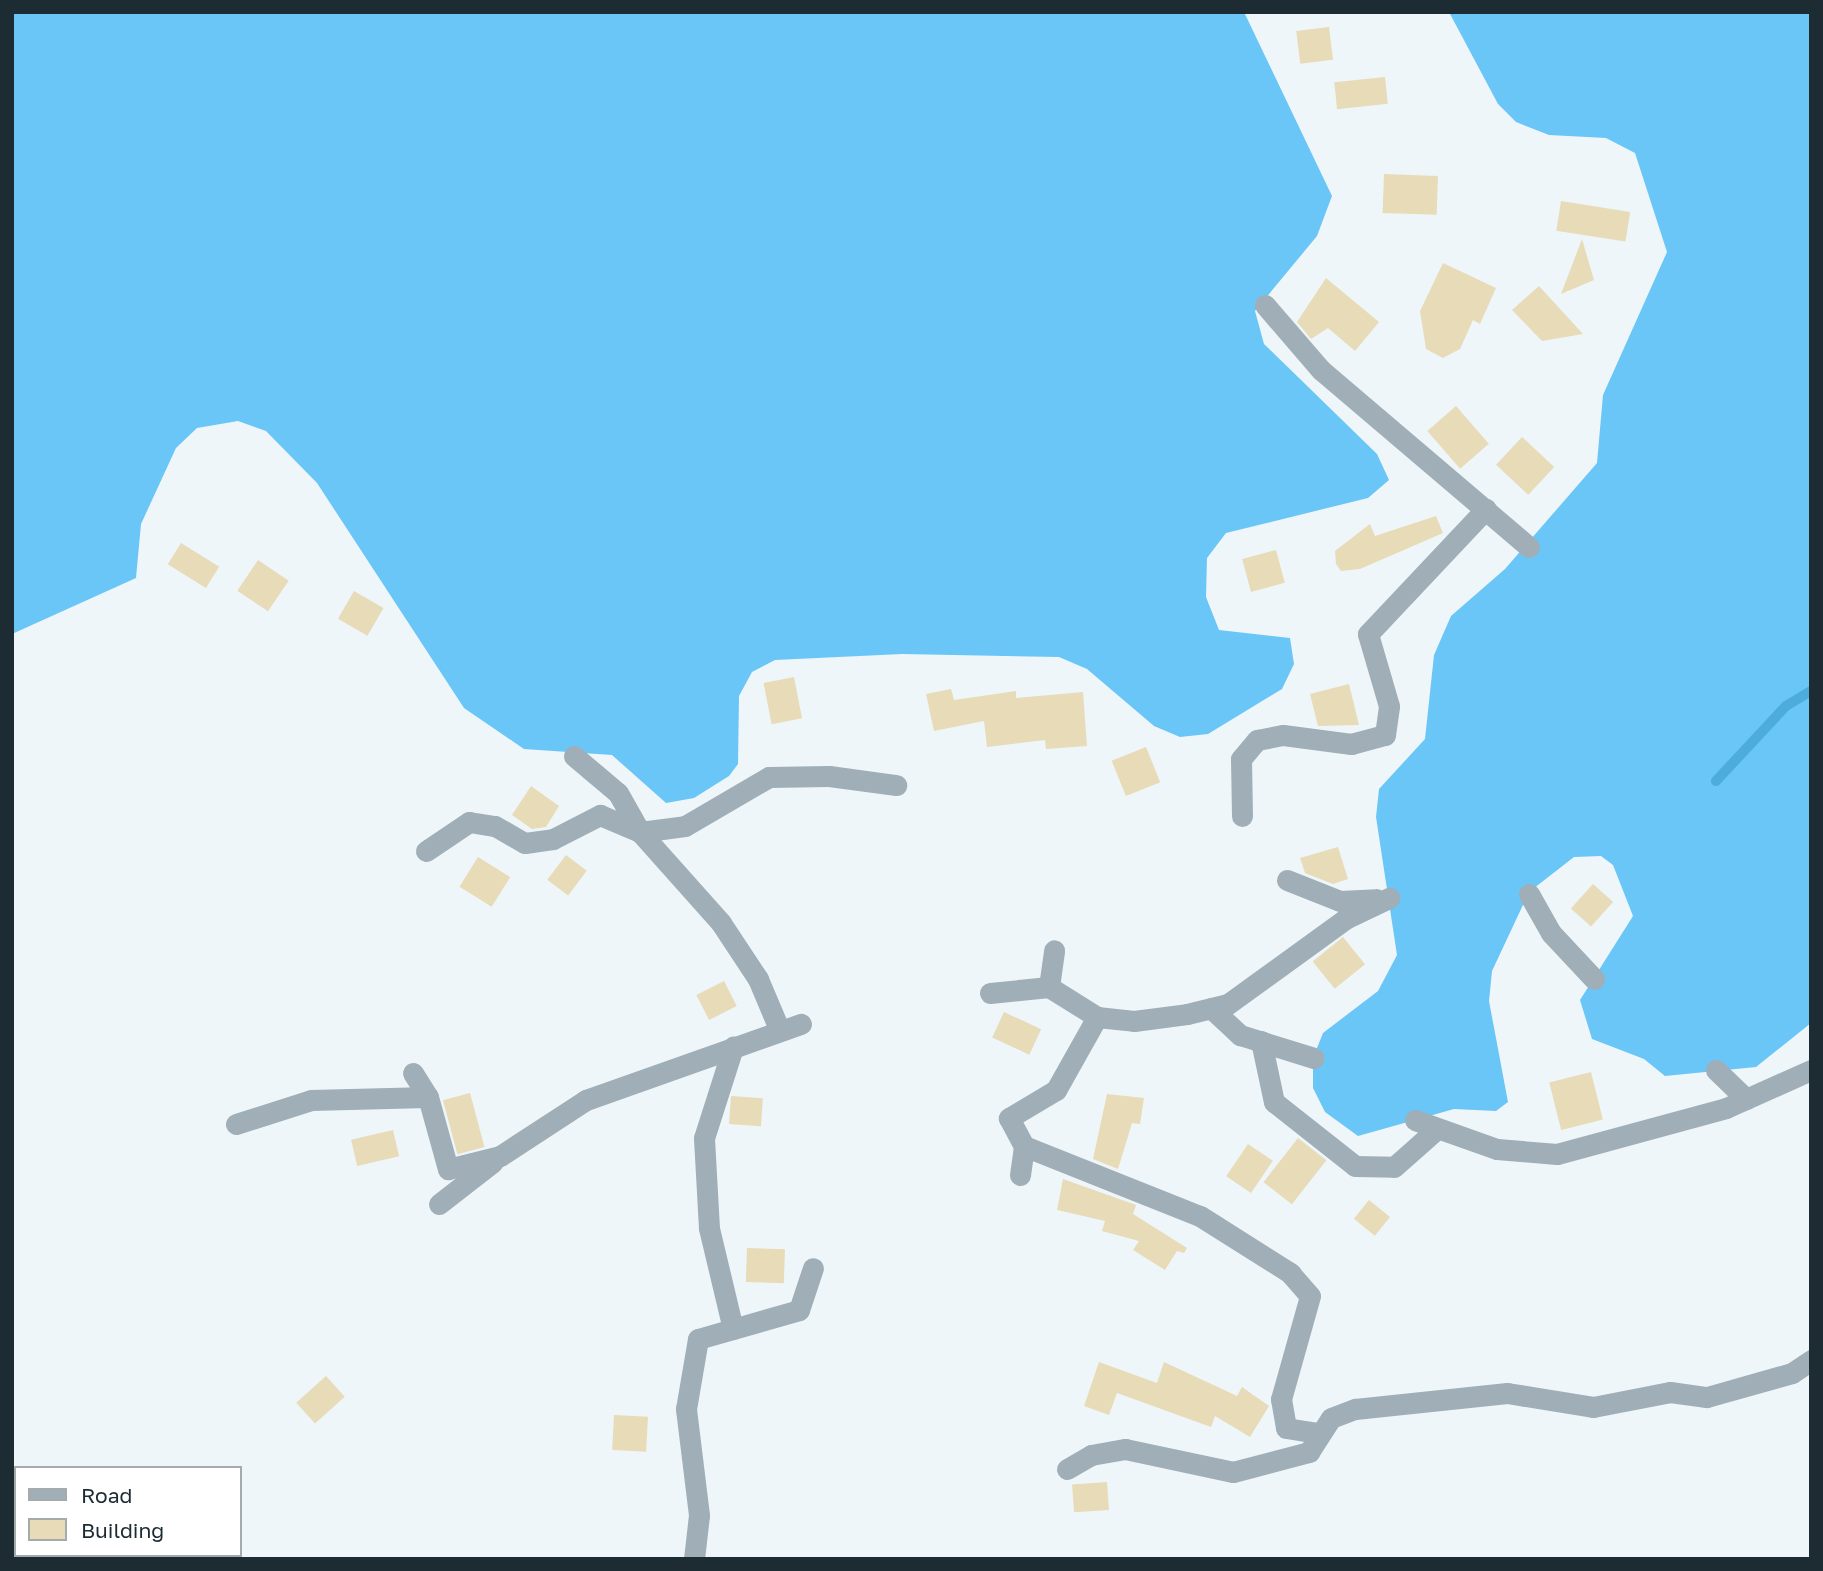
<!DOCTYPE html>
<html>
<head>
<meta charset="utf-8">
<style>
  body { margin:0 }
  #map { position:relative; width:1823px; height:1571px; overflow:hidden; background:#eef6fa; font-family:"Golos Text",sans-serif }
  div>[style] { position:absolute }
  .forest>* { inset:0; background:#69c6f7 }
  .stream>* { height:10px; margin:-5px; padding:0 5px; transform-origin:5px; border-radius:5px; background:#4eacdc }
  .building>* { inset:0; background:#e7dbb8; transform-origin:0 0 }
  .street>* { height:21px; margin:-10.5px; padding:0 10.5px; transform-origin:10.5px; border-radius:10.5px; background:#9faeb7 }
  span { translate:-50% -50%; white-space:nowrap; text-align:center; line-height:1.15; -webkit-text-stroke:6px #fff; paint-order:stroke }
  .frame { position:absolute; inset:0; border:14px solid #1d2b33; pointer-events:none }
  .legend { position:absolute; left:14px; top:1466px; width:228px; height:91px; box-sizing:border-box; background:#fff; border:2px solid #a5aaad; margin:0; padding:9px 12px; list-style:none; font-size:21px; color:#1d2b33 }
  .legend li { display:flex; align-items:center; gap:14px; height:35px }
  .legend b { width:35px; border:2px solid #a5aaad }
</style>
</head>
<body>
<div id="map">
  <div class="forest">
    <div style="clip-path:polygon(12px 12px,1244px 12px,1332px 196px,1317px 236px,1255px 311px,1264px 344px,1377px 454px,1389px 480px,1368px 498px,1226px 533px,1207px 558px,1206px 597px,1219px 630px,1290px 638px,1294px 664px,1282px 689px,1208px 734px,1180px 737px,1154px 726px,1087px 669px,1059px 657px,902px 654px,775px 660px,752px 672px,739px 696px,738px 764px,729px 776px,694px 798px,666px 803px,612px 755px,524px 749px,464px 708px,317px 483px,266px 431px,238px 421px,197px 428px,176px 448px,141px 524px,136px 578px,12px 634px)"></div>
    <div style="clip-path:polygon(1449px 12px,1811px 12px,1811px 1023px,1756px 1067px,1665px 1076px,1644px 1059px,1592px 1039px,1580px 1000px,1633px 916px,1613px 865px,1601px 856px,1574px 857px,1529px 892px,1492px 971px,1489px 1001px,1508px 1102px,1496px 1111px,1454px 1109px,1358px 1136px,1325px 1112px,1313px 1088px,1313px 1058px,1323px 1033px,1378px 991px,1397px 955px,1376px 817px,1379px 789px,1425px 739px,1434px 655px,1451px 616px,1505px 569px,1597px 463px,1603px 395px,1667px 252px,1635px 153px,1606px 138px,1549px 135px,1516px 122px,1498px 104px)"></div>
  </div>
  <div class="stream">
    <div style="left:1716px;top:781px;width:103px;rotate:-47deg"></div>
    <div style="left:1786px;top:706px;width:29px;rotate:-31deg"></div>
  </div>
  <div class="building">
    <div style="left:1329px;top:27px;width:33px;height:33px;rotate:83deg"></div>
    <div style="left:1385px;top:77px;width:27px;height:51px;rotate:84deg"></div>
    <div style="left:1384px;top:174px;width:54px;height:39px;rotate:2deg"></div>
    <div style="left:1561px;top:201px;width:70px;height:30px;rotate:9deg"></div>
    <div style="clip-path:polygon(1582px 239px,1594px 280px,1561px 294px)"></div>
    <div style="clip-path:polygon(1443px 263px,1496px 288px,1480px 324px,1473px 320px,1460px 349px,1443px 358px,1426px 349px,1420px 311px)"></div>
    <div style="clip-path:polygon(1326px 278px,1379px 322px,1355px 351px,1328px 328px,1311px 339px,1297px 322px)"></div>
    <div style="clip-path:polygon(1539px 286px,1583px 334px,1542px 341px,1512px 310px)"></div>
    <div style="left:1456px;top:406px;width:50px;height:38px;rotate:49deg"></div>
    <div style="left:1522px;top:437px;width:44px;height:38px;rotate:43deg"></div>
    <div style="clip-path:polygon(1436px 516px,1443px 533px,1360px 569px,1341px 571px,1336px 564px,1335px 551px,1370px 524px,1375px 536px)"></div>
    <div style="left:181px;top:543px;width:45px;height:25px;rotate:32deg"></div>
    <div style="left:1276px;top:550px;width:34px;height:35px;rotate:75deg"></div>
    <div style="left:258px;top:560px;width:37px;height:37px;rotate:34deg"></div>
    <div style="left:354px;top:591px;width:34px;height:32px;rotate:30deg"></div>
    <div style="left:794px;top:677px;width:42px;height:31px;rotate:79deg"></div>
    <div style="clip-path:polygon(1349px 684px,1359px 725px,1318px 726px,1310px 694px)"></div>
    <div style="clip-path:polygon(951px 689px,954px 700px,1016px 691px,1016px 698px,1083px 692px,1087px 746px,1046px 749px,1045px 740px,987px 747px,984px 721px,934px 731px,926px 694px)"></div>
    <div style="left:1146px;top:747px;width:38px;height:37px;rotate:68deg"></div>
    <div style="clip-path:polygon(531px 786px,559px 806px,546px 827px,532px 829px,512px 815px)"></div>
    <div style="clip-path:polygon(1338px 847px,1348px 879px,1333px 884px,1305px 873px,1300px 858px)"></div>
    <div style="left:566px;top:855px;width:26px;height:31px;rotate:37deg"></div>
    <div style="left:478px;top:857px;width:38px;height:35px;rotate:32deg"></div>
    <div style="left:1593px;top:884px;width:27px;height:33px;rotate:42deg"></div>
    <div style="left:1343px;top:937px;width:35px;height:39px;rotate:51deg"></div>
    <div style="left:724px;top:981px;width:28px;height:31px;rotate:63deg"></div>
    <div style="left:1004px;top:1012px;width:41px;height:28px;rotate:25deg"></div>
    <div style="left:1591px;top:1072px;width:49px;height:43px;rotate:76deg"></div>
    <div style="left:470px;top:1093px;width:56px;height:28px;rotate:75deg"></div>
    <div style="clip-path:polygon(1107px 1094px,1144px 1098px,1140px 1124px,1132px 1123px,1118px 1169px,1093px 1159px)"></div>
    <div style="left:731px;top:1096px;width:32px;height:28px;rotate:4deg"></div>
    <div style="left:393px;top:1130px;width:27px;height:43px;rotate:77deg"></div>
    <div style="left:1298px;top:1138px;width:36px;height:56px;rotate:38deg"></div>
    <div style="left:1248px;top:1144px;width:30px;height:39px;rotate:34deg"></div>
    <div style="clip-path:polygon(1063px 1179px,1136px 1205px,1133px 1214px,1187px 1248px,1184px 1253px,1177px 1251px,1165px 1270px,1133px 1250px,1139px 1241px,1102px 1231px,1105px 1221px,1057px 1210px)"></div>
    <div style="left:1369px;top:1200px;width:27px;height:24px;rotate:39deg"></div>
    <div style="left:747px;top:1248px;width:38px;height:34px;rotate:2deg"></div>
    <div style="clip-path:polygon(1099px 1362px,1157px 1383px,1164px 1362px,1237px 1396px,1242px 1387px,1269px 1406px,1250px 1437px,1215px 1416px,1211px 1427px,1117px 1393px,1109px 1415px,1084px 1406px)"></div>
    <div style="left:326px;top:1376px;width:28px;height:40px;rotate:48deg"></div>
    <div style="left:614px;top:1415px;width:34px;height:35px;rotate:3deg"></div>
    <div style="left:1107px;top:1482px;width:28px;height:35px;rotate:86deg"></div>
  </div>
  <div class="street">
    <div style="left:1265px;top:305px;width:86px;rotate:49.3deg"></div>
    <div style="left:1321px;top:370px;width:273px;rotate:40.4deg"></div>
    <div style="left:574px;top:756px;width:57px;rotate:40.1deg"></div>
    <div style="left:618px;top:793px;width:45px;rotate:60.6deg"></div>
    <div style="left:640px;top:832px;width:122px;rotate:48.3deg"></div>
    <div style="left:721px;top:923px;width:67px;rotate:56.5deg"></div>
    <div style="left:758px;top:979px;width:56px;rotate:67.1deg"></div>
    <div style="left:1242px;top:816px;width:57px;rotate:-91deg"></div>
    <div style="left:1241px;top:759px;width:25px;rotate:-50deg"></div>
    <div style="left:1257px;top:740px;width:26px;rotate:-11deg"></div>
    <div style="left:1283px;top:735px;width:69px;rotate:7.5deg"></div>
    <div style="left:1351px;top:744px;width:35px;rotate:-15deg"></div>
    <div style="left:1385px;top:735px;width:29px;rotate:-82deg"></div>
    <div style="left:1389px;top:706px;width:75px;rotate:-106.3deg"></div>
    <div style="left:1368px;top:634px;width:172px;rotate:-46.7deg"></div>
    <div style="left:426px;top:851px;width:52px;rotate:-34deg"></div>
    <div style="left:469px;top:822px;width:26px;rotate:9deg"></div>
    <div style="left:495px;top:826px;width:34px;rotate:30deg"></div>
    <div style="left:525px;top:843px;width:28px;rotate:-8deg"></div>
    <div style="left:553px;top:839px;width:53px;rotate:-27.1deg"></div>
    <div style="left:600px;top:815px;width:43px;rotate:23deg"></div>
    <div style="left:640px;top:832px;width:45px;rotate:-7.6deg"></div>
    <div style="left:685px;top:826px;width:97px;rotate:-30.3deg"></div>
    <div style="left:769px;top:777px;width:60px;rotate:-1deg"></div>
    <div style="left:829px;top:776px;width:68px;rotate:7.7deg"></div>
    <div style="left:1287px;top:880px;width:57px;rotate:21.6deg"></div>
    <div style="left:1340px;top:901px;width:36px;rotate:-3deg"></div>
    <div style="left:1529px;top:894px;width:45px;rotate:60.6deg"></div>
    <div style="left:1551px;top:933px;width:63px;rotate:46.9deg"></div>
    <div style="left:1049px;top:987px;width:37px;rotate:-82deg"></div>
    <div style="left:990px;top:993px;width:59px;rotate:-5.8deg"></div>
    <div style="left:1049px;top:987px;width:57px;rotate:32deg"></div>
    <div style="left:1097px;top:1017px;width:37px;rotate:6deg"></div>
    <div style="left:1134px;top:1021px;width:53px;rotate:-7.5deg"></div>
    <div style="left:1187px;top:1014px;width:42px;rotate:-13.7deg"></div>
    <div style="left:1228px;top:1004px;width:147px;rotate:-35.9deg"></div>
    <div style="left:1347px;top:918px;width:47px;rotate:-25.5deg"></div>
    <div style="left:1211px;top:1008px;width:40px;rotate:43deg"></div>
    <div style="left:1240px;top:1035px;width:77px;rotate:17.3deg"></div>
    <div style="left:1097px;top:1017px;width:84px;rotate:119.3deg"></div>
    <div style="left:1056px;top:1090px;width:55px;rotate:149.2deg"></div>
    <div style="left:1009px;top:1118px;width:32px;rotate:62deg"></div>
    <div style="left:1024px;top:1146px;width:189px;rotate:21.7deg"></div>
    <div style="left:1200px;top:1216px;width:107px;rotate:32.3deg"></div>
    <div style="left:1290px;top:1273px;width:30px;rotate:49deg"></div>
    <div style="left:1310px;top:1296px;width:107px;rotate:105.7deg"></div>
    <div style="left:1281px;top:1399px;width:29px;rotate:80deg"></div>
    <div style="left:1286px;top:1428px;width:33px;rotate:9deg"></div>
    <div style="left:1261px;top:1041px;width:62px;rotate:78deg"></div>
    <div style="left:1274px;top:1102px;width:103px;rotate:38.3deg"></div>
    <div style="left:1355px;top:1166px;width:39px;rotate:1deg"></div>
    <div style="left:1394px;top:1167px;width:57px;rotate:-41.5deg"></div>
    <div style="left:1716px;top:1070px;width:42px;rotate:44deg"></div>
    <div style="left:413px;top:1073px;width:28px;rotate:58deg"></div>
    <div style="left:1415px;top:1120px;width:87px;rotate:19.5deg"></div>
    <div style="left:1497px;top:1149px;width:60px;rotate:4.8deg"></div>
    <div style="left:1557px;top:1154px;width:175px;rotate:-15.2deg"></div>
    <div style="left:1726px;top:1108px;width:93px;rotate:-24.1deg"></div>
    <div style="left:236px;top:1124px;width:79px;rotate:-17.7deg"></div>
    <div style="left:311px;top:1100px;width:117px;rotate:-1.5deg"></div>
    <div style="left:428px;top:1097px;width:75px;rotate:74.5deg"></div>
    <div style="left:448px;top:1169px;width:54px;rotate:-14deg"></div>
    <div style="left:500px;top:1156px;width:103px;rotate:-33.1deg"></div>
    <div style="left:586px;top:1100px;width:228px;rotate:-19.5deg"></div>
    <div style="left:1020px;top:1175px;width:29px;rotate:-82deg"></div>
    <div style="left:439px;top:1204px;width:68px;rotate:-37.9deg"></div>
    <div style="left:733px;top:1329px;width:104px;rotate:-103.4deg"></div>
    <div style="left:709px;top:1228px;width:90px;rotate:-93.2deg"></div>
    <div style="left:704px;top:1138px;width:96px;rotate:-72.3deg"></div>
    <div style="left:1067px;top:1469px;width:28px;rotate:-30deg"></div>
    <div style="left:1091px;top:1455px;width:35px;rotate:-10deg"></div>
    <div style="left:1125px;top:1449px;width:110px;rotate:12deg"></div>
    <div style="left:1233px;top:1472px;width:79px;rotate:-14.7deg"></div>
    <div style="left:1309px;top:1452px;width:40px;rotate:-57.1deg"></div>
    <div style="left:1331px;top:1418px;width:26px;rotate:-21deg"></div>
    <div style="left:1355px;top:1409px;width:153px;rotate:-6deg"></div>
    <div style="left:1507px;top:1393px;width:87px;rotate:9.2deg"></div>
    <div style="left:1593px;top:1407px;width:78px;rotate:-11deg"></div>
    <div style="left:1670px;top:1392px;width:37px;rotate:8deg"></div>
    <div style="left:1707px;top:1397px;width:88px;rotate:-15.8deg"></div>
    <div style="left:1792px;top:1373px;width:23px;rotate:-34deg"></div>
    <div style="left:694px;top:1559px;width:44px;rotate:-83.5deg"></div>
    <div style="left:699px;top:1515px;width:107px;rotate:-97deg"></div>
    <div style="left:686px;top:1409px;width:71px;rotate:-80.3deg"></div>
    <div style="left:698px;top:1339px;width:105px;rotate:-16deg"></div>
    <div style="left:799px;top:1310px;width:44px;rotate:-71.6deg"></div>
  </div>
  <div class="frame"></div>
  <ul class="legend">
  <li><b style="height:9px;background:#9faeb7"></b>Road</li>
  <li><b style="height:19px;background:#e7dbb8"></b>Building</li>
  </ul>
</div>
</body>
</html>
